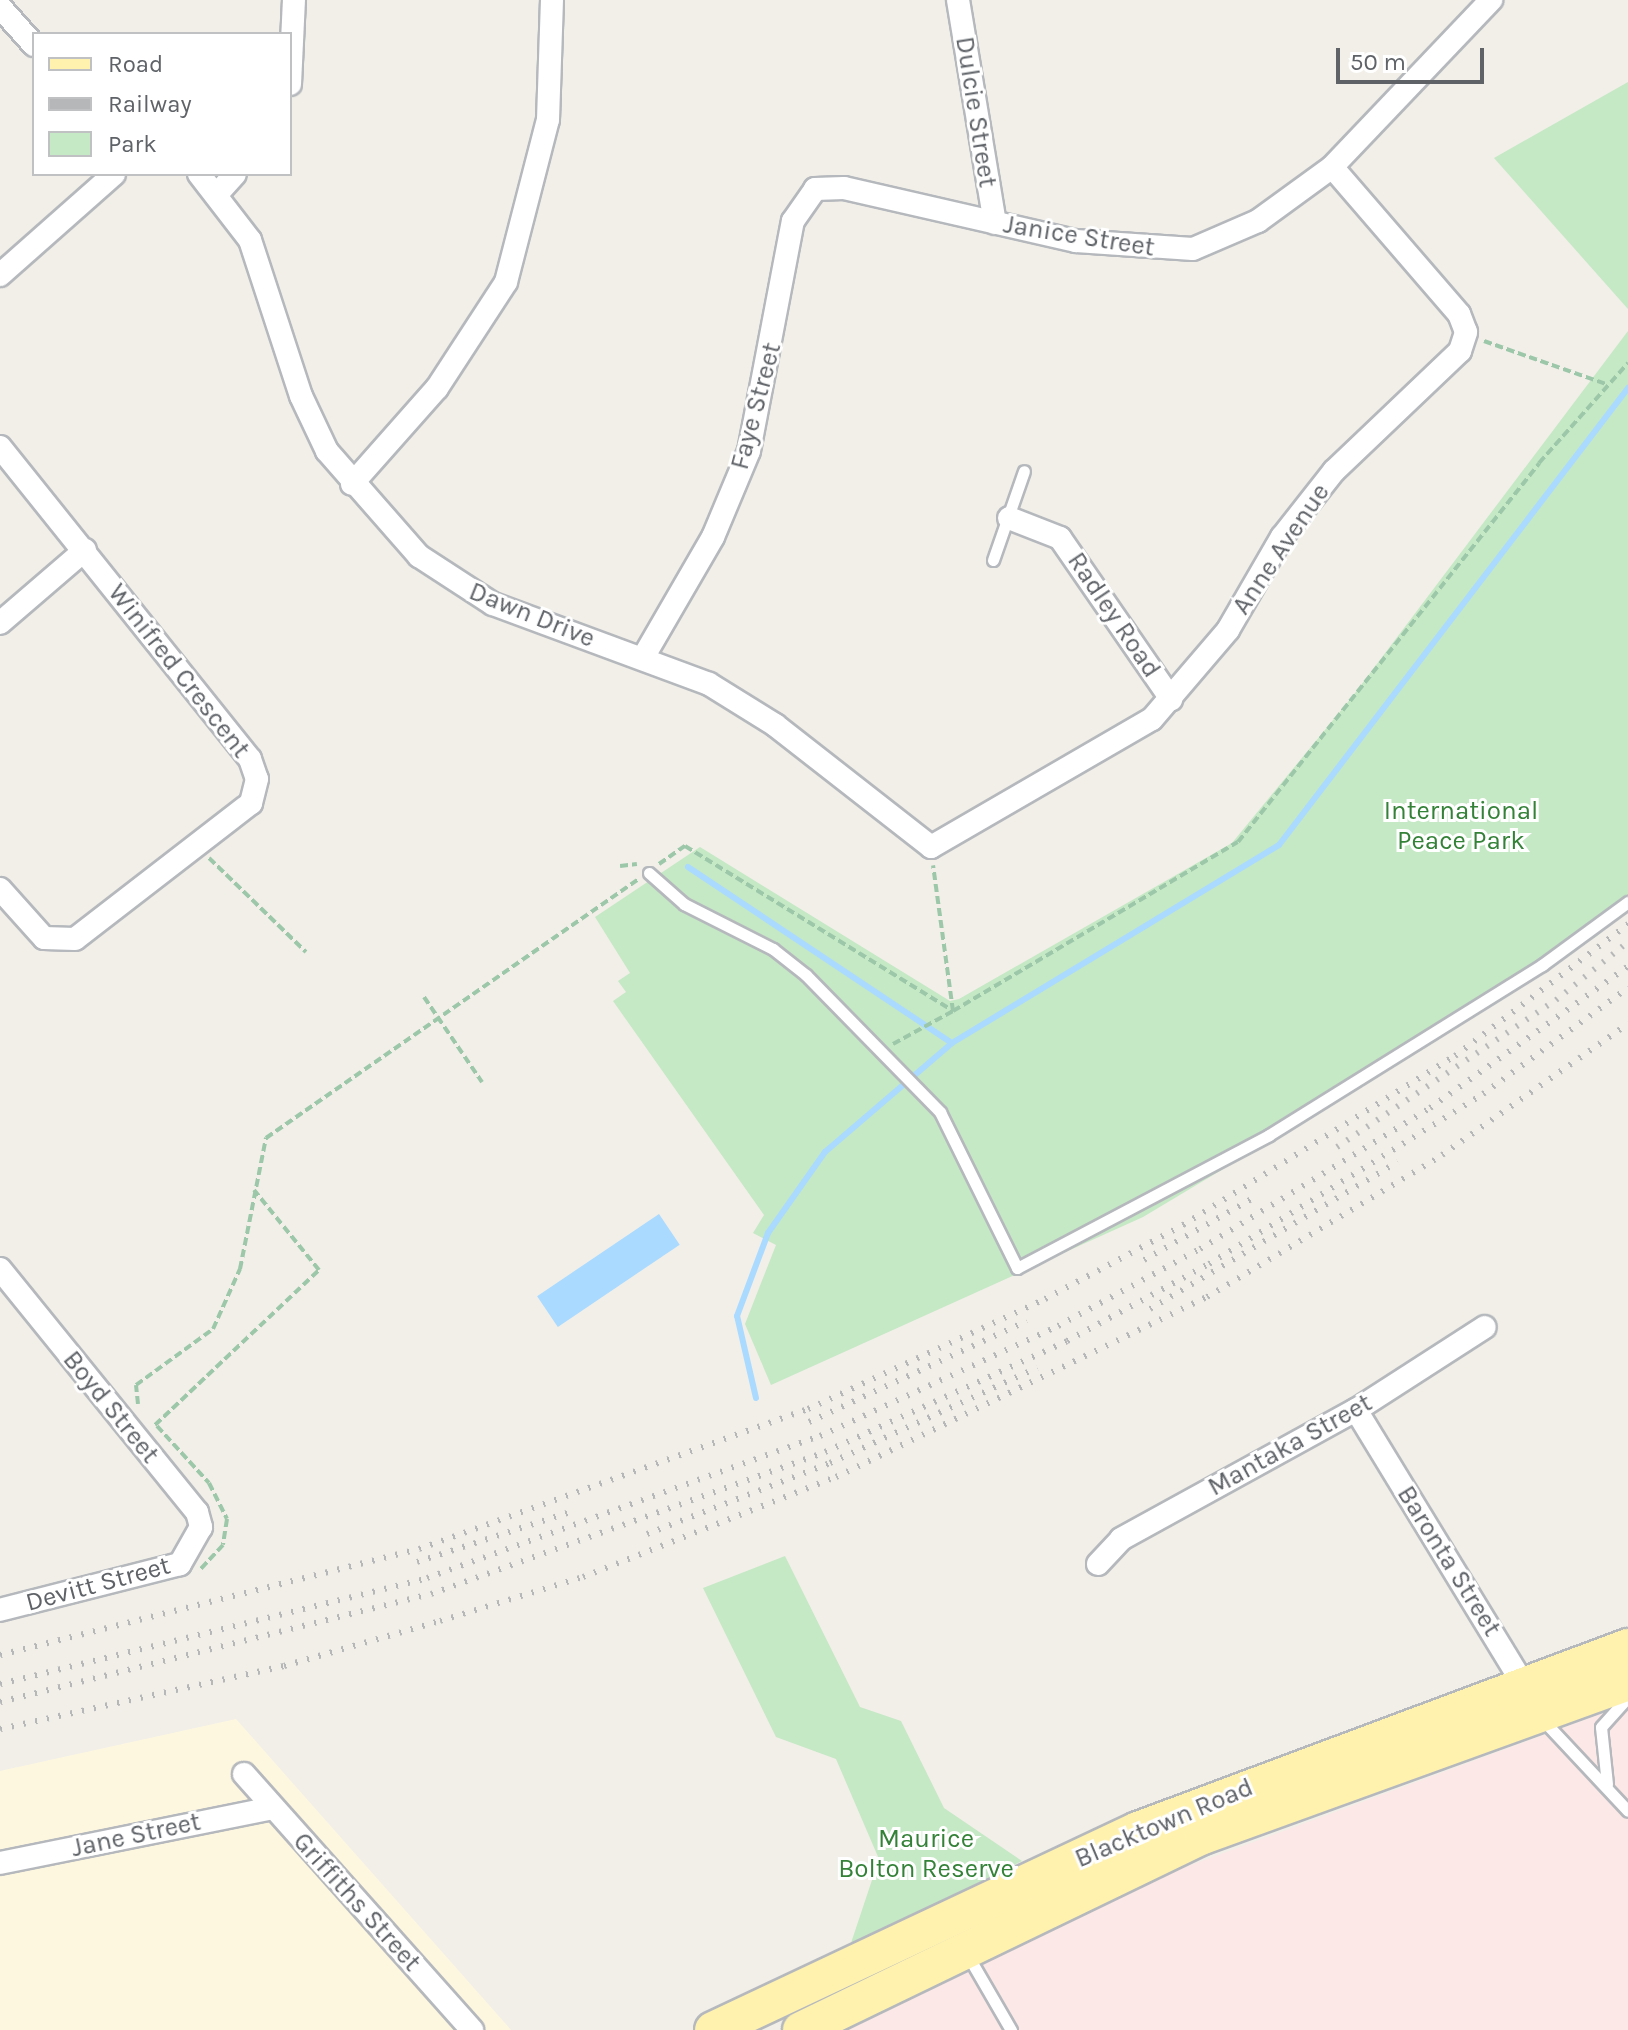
<!DOCTYPE html>
<html>
<head>
<meta charset="utf-8">
<style>
  body { margin:0 }
  #map { position:relative; width:1628px; height:2030px; overflow:hidden; background:#f1efe8; font-family:Karla,sans-serif }
  div>[style] { position:absolute }
  .commercial>* { inset:0; background:#fef7e0 }
  .medical>* { inset:0; background:#fce8e6 }
  .green>* { inset:0; background:#c5e8c5 }
  .water>* { inset:0; background:#aadaff; transform-origin:0 0 }
  .stream>* { height:6px; margin:-3px; padding:0 3px; transform-origin:3px; border-radius:3px; background:#aadaff }
  .path>* { height:4px; margin-top:-2px; transform-origin:0; background:repeating-linear-gradient(90deg,#9cc7a9 0 8px,transparent 0 12px) }
  .roads { filter:drop-shadow(2px 0 #b5b8bc) drop-shadow(-2px 0 #b5b8bc) drop-shadow(0 2px #b5b8bc) drop-shadow(0 -2px #b5b8bc) }
  .lane>* { height:11px; margin:-5.5px; padding:0 5.5px; transform-origin:5.5px; border-radius:5.5px; background:#fff }
  .street>* { height:22px; margin:-11px; padding:0 11px; transform-origin:11px; border-radius:11px; background:#fff }
  .primary>* { height:36px; margin:-18px; padding:0 18px; transform-origin:18px; border-radius:18px; background:#fff2af }
  .rail>* { height:6px; margin-top:-3px; transform-origin:0; background:repeating-linear-gradient(90deg,#b6b7b8 0 2px,transparent 0 12px) }
  span { translate:-50% -50%; white-space:nowrap; text-align:center; line-height:1.15; -webkit-text-stroke:6px #fff; paint-order:stroke }
  .street-label { font-size:26px; color:#5f6368 }
  .park-label { font-size:26px; color:#348238 }
  .legend { position:absolute; left:32px; top:32px; width:260px; height:144px; box-sizing:border-box; background:#fff; border:2px solid #bfc1c3; margin:0; padding:10px 14px; list-style:none; font-size:24px; color:#5f6368 }
  .legend li { display:flex; align-items:center; gap:16px; height:40px }
  .legend b { width:40px; border:2px solid #bfc1c3 }
  .scale { position:absolute; left:1336px; top:48px; width:148px; height:36px; box-sizing:border-box; border:4px solid #5f6368; border-top:0; padding-left:10px; font-size:24px; line-height:28px; white-space:nowrap; color:#5f6368; -webkit-text-stroke:6px #fff; paint-order:stroke }
</style>
</head>
<body>
<div id="map">
  <div class="commercial">
    <div style="clip-path:polygon(236px 1719px,511px 2030px,0 2030px,0 1771px)"></div>
  </div>
  <div class="medical">
    <div style="clip-path:polygon(1628px 1704px,1628px 2030px,848px 2030px,1172px 1872px)"></div>
  </div>
  <div class="green">
    <div style="clip-path:polygon(1628px 82px,1628px 309px,1494px 158px)"></div>
    <div style="clip-path:polygon(1628px 331px,1628px 907px,1597px 936px,1425px 1048px,1143px 1217px,771px 1385px,745px 1324px,776px 1245px,753px 1233px,764px 1215px,613px 1001px,626px 992px,618px 981px,630px 973px,595px 917px,700px 847px,950px 1001px,959px 999px,1232px 843px,1352px 697px)"></div>
    <div style="clip-path:polygon(785px 1556px,860px 1707px,901px 1721px,944px 1808px,1022px 1861px,850px 1946px,879px 1859px,836px 1759px,776px 1737px,703px 1588px)"></div>
  </div>
  <div class="water">
    <div style="left:659px;top:1214px;width:37px;height:147px;rotate:56deg"></div>
  </div>
  <div class="stream">
    <div style="left:688px;top:867px;width:317px;rotate:33.7deg"></div>
    <div style="left:756px;top:1398px;width:84px;rotate:-103deg"></div>
    <div style="left:737px;top:1316px;width:89px;rotate:-69.5deg"></div>
    <div style="left:768px;top:1233px;width:99px;rotate:-54.9deg"></div>
    <div style="left:825px;top:1152px;width:167px;rotate:-40.6deg"></div>
    <div style="left:952px;top:1043px;width:382px;rotate:-31.2deg"></div>
    <div style="left:1279px;top:845px;width:575px;rotate:-52.63deg"></div>
  </div>
  <div class="path">
    <div style="left:1484px;top:341px;width:129px;rotate:19.4deg"></div>
    <div style="left:209px;top:858px;width:135px;rotate:44.1deg"></div>
    <div style="left:659px;top:864px;width:32px;rotate:-35deg"></div>
    <div style="left:685px;top:846px;width:315px;rotate:31.6deg"></div>
    <div style="left:953px;top:1011px;width:331px;rotate:-30.7deg"></div>
    <div style="left:1238px;top:842px;width:484px;rotate:-51.5deg"></div>
    <div style="left:1539px;top:463px;width:134px;rotate:-48.3deg"></div>
    <div style="left:620px;top:866px;width:17px;rotate:-7deg"></div>
    <div style="left:424px;top:997px;width:103px;rotate:55.7deg"></div>
    <div style="left:893px;top:1044px;width:68px;rotate:-28.8deg"></div>
    <div style="left:953px;top:1011px;width:147px;rotate:-97.8deg"></div>
    <div style="left:138px;top:1404px;width:19px;rotate:-96deg"></div>
    <div style="left:136px;top:1385px;width:95px;rotate:-36deg"></div>
    <div style="left:213px;top:1329px;width:66px;rotate:-65.8deg"></div>
    <div style="left:240px;top:1269px;width:134px;rotate:-78.8deg"></div>
    <div style="left:266px;top:1138px;width:454px;rotate:-34.8deg"></div>
    <div style="left:155px;top:1425px;width:226px;rotate:-43.4deg"></div>
    <div style="left:319px;top:1270px;width:103px;rotate:-129.1deg"></div>
    <div style="left:157px;top:1426px;width:77px;rotate:47.6deg"></div>
    <div style="left:209px;top:1483px;width:40px;rotate:63.4deg"></div>
    <div style="left:227px;top:1519px;width:26px;rotate:99deg"></div>
    <div style="left:223px;top:1545px;width:35px;rotate:133deg"></div>
  </div>
  <div class="roads">
    <div class="lane">
      <div style="left:993px;top:560px;width:94px;rotate:-70.8deg"></div>
      <div style="left:649px;top:873px;width:47px;rotate:41.5deg"></div>
      <div style="left:684px;top:904px;width:100px;rotate:26.8deg"></div>
      <div style="left:773px;top:949px;width:42px;rotate:38.2deg"></div>
      <div style="left:806px;top:975px;width:192px;rotate:45.6deg"></div>
      <div style="left:940px;top:1112px;width:174px;rotate:63.7deg"></div>
      <div style="left:1017px;top:1268px;width:285px;rotate:-27.8deg"></div>
      <div style="left:1269px;top:1135px;width:322px;rotate:-31.9deg"></div>
      <div style="left:1542px;top:965px;width:107px;rotate:-36.2deg"></div>
      <div style="left:1541px;top:1718px;width:127px;rotate:46.9deg"></div>
      <div style="left:1607px;top:1784px;width:57px;rotate:-96deg"></div>
      <div style="left:1601px;top:1727px;width:40px;rotate:-48deg"></div>
      <div style="left:967px;top:1954px;width:88px;rotate:59.9deg"></div>
    </div>
    <div class="street">
      <div style="left:958px;top:0;width:226px;rotate:80.6deg"></div>
      <div style="left:0;top:7px;width:51px;rotate:48.2deg"></div>
      <div style="left:290px;top:84px;width:84px;rotate:-87.3deg"></div>
      <div style="left:199px;top:174px;width:83px;rotate:52.3deg"></div>
      <div style="left:250px;top:240px;width:164px;rotate:71.9deg"></div>
      <div style="left:301px;top:396px;width:61px;rotate:64.7deg"></div>
      <div style="left:327px;top:451px;width:140px;rotate:48.8deg"></div>
      <div style="left:419px;top:556px;width:88px;rotate:33deg"></div>
      <div style="left:493px;top:604px;width:230px;rotate:20.3deg"></div>
      <div style="left:709px;top:684px;width:78px;rotate:31.8deg"></div>
      <div style="left:775px;top:725px;width:198px;rotate:38deg"></div>
      <div style="left:931px;top:847px;width:255px;rotate:-30.1deg"></div>
      <div style="left:1152px;top:719px;width:117px;rotate:-49.5deg"></div>
      <div style="left:1228px;top:630px;width:108px;rotate:-59.9deg"></div>
      <div style="left:1282px;top:537px;width:84px;rotate:-51.8deg"></div>
      <div style="left:1334px;top:471px;width:174px;rotate:-43.6deg"></div>
      <div style="left:1460px;top:351px;width:20px;rotate:-72deg"></div>
      <div style="left:1466px;top:332px;width:19px;rotate:-111deg"></div>
      <div style="left:1459px;top:314px;width:194px;rotate:-130.8deg"></div>
      <div style="left:218px;top:193px;width:25px;rotate:-48deg"></div>
      <div style="left:0;top:275px;width:152px;rotate:-41.5deg"></div>
      <div style="left:0;top:447px;width:400px;rotate:51.3deg"></div>
      <div style="left:250px;top:759px;width:21px;rotate:71deg"></div>
      <div style="left:257px;top:779px;width:25px;rotate:104deg"></div>
      <div style="left:251px;top:803px;width:222px;rotate:142.3deg"></div>
      <div style="left:75px;top:939px;width:31px;rotate:-178deg"></div>
      <div style="left:44px;top:938px;width:66px;rotate:-131.9deg"></div>
      <div style="left:352px;top:484px;width:128px;rotate:-48.5deg"></div>
      <div style="left:437px;top:388px;width:126px;rotate:-56.9deg"></div>
      <div style="left:506px;top:282px;width:167px;rotate:-75.5deg"></div>
      <div style="left:548px;top:120px;width:120px;rotate:-88.1deg"></div>
      <div style="left:1009px;top:518px;width:55px;rotate:21.4deg"></div>
      <div style="left:1060px;top:538px;width:196px;rotate:55.4deg"></div>
      <div style="left:0;top:623px;width:112px;rotate:-40.7deg"></div>
      <div style="left:644px;top:656px;width:138px;rotate:-59.9deg"></div>
      <div style="left:713px;top:537px;width:93px;rotate:-67.3deg"></div>
      <div style="left:749px;top:451px;width:234px;rotate:-79.2deg"></div>
      <div style="left:793px;top:221px;width:39px;rotate:-55deg"></div>
      <div style="left:815px;top:189px;width:29px;rotate:-2deg"></div>
      <div style="left:844px;top:188px;width:238px;rotate:12.9deg"></div>
      <div style="left:1076px;top:241px;width:117px;rotate:3.9deg"></div>
      <div style="left:1193px;top:249px;width:71px;rotate:-23.3deg"></div>
      <div style="left:1258px;top:221px;width:92px;rotate:-36.1deg"></div>
      <div style="left:1332px;top:167px;width:231px;rotate:-46.4deg"></div>
      <div style="left:0;top:1269px;width:313px;rotate:51deg"></div>
      <div style="left:197px;top:1512px;width:16px;rotate:75deg"></div>
      <div style="left:201px;top:1527px;width:43px;rotate:119.6deg"></div>
      <div style="left:180px;top:1564px;width:186px;rotate:165.7deg"></div>
      <div style="left:1356px;top:1410px;width:334px;rotate:58.6deg"></div>
      <div style="left:1098px;top:1564px;width:34px;rotate:-47deg"></div>
      <div style="left:1121px;top:1539px;width:268px;rotate:-28.8deg"></div>
      <div style="left:1356px;top:1410px;width:153px;rotate:-32.8deg"></div>
      <div style="left:244px;top:1774px;width:343px;rotate:48.3deg"></div>
      <div style="left:0;top:1863px;width:278px;rotate:-11.4deg"></div>
    </div>
    <div class="primary">
      <div style="left:713px;top:2030px;width:470px;rotate:-25.2deg"></div>
      <div style="left:1138px;top:1830px;width:523px;rotate:-20.48deg"></div>
      <div style="left:801px;top:2030px;width:446px;rotate:-25.8deg"></div>
      <div style="left:1203px;top:1836px;width:452px;rotate:-19.9deg"></div>
    </div>
  </div>
  <div class="rail">
    <div style="left:1337px;top:1147px;width:264px;rotate:-33.9deg"></div>
    <div style="left:1556px;top:1000px;width:92px;rotate:-38.9deg"></div>
    <div style="left:1144px;top:1260px;width:128px;rotate:-29.6deg"></div>
    <div style="left:1150px;top:1309px;width:288px;rotate:-30.7deg"></div>
    <div style="left:809px;top:1422px;width:240px;rotate:-24.9deg"></div>
    <div style="left:647px;top:1534px;width:196px;rotate:-21.2deg"></div>
    <div style="left:830px;top:1463px;width:228px;rotate:-24.7deg"></div>
    <div style="left:417px;top:1562px;width:164px;rotate:-18.1deg"></div>
    <div style="left:0;top:1655px;width:432px;rotate:-14.2deg"></div>
    <div style="left:419px;top:1549px;width:413px;rotate:-19.8deg"></div>
    <div style="left:808px;top:1409px;width:261px;rotate:-24.9deg"></div>
    <div style="left:1045px;top:1299px;width:157px;rotate:-28.2deg"></div>
    <div style="left:1183px;top:1225px;width:320px;rotate:-31.9deg"></div>
    <div style="left:1455px;top:1056px;width:218px;rotate:-37.3deg"></div>
    <div style="left:0;top:1684px;width:440px;rotate:-13.9deg"></div>
    <div style="left:427px;top:1578px;width:418px;rotate:-19.9deg"></div>
    <div style="left:820px;top:1436px;width:262px;rotate:-24.8deg"></div>
    <div style="left:1058px;top:1326px;width:162px;rotate:-28.5deg"></div>
    <div style="left:1200px;top:1249px;width:270px;rotate:-31.5deg"></div>
    <div style="left:1430px;top:1108px;width:244px;rotate:-35.6deg"></div>
    <div style="left:0;top:1702px;width:444px;rotate:-14.1deg"></div>
    <div style="left:431px;top:1594px;width:419px;rotate:-19.8deg"></div>
    <div style="left:825px;top:1452px;width:266px;rotate:-24.6deg"></div>
    <div style="left:1067px;top:1341px;width:162px;rotate:-28.5deg"></div>
    <div style="left:1209px;top:1264px;width:322px;rotate:-31.8deg"></div>
    <div style="left:1483px;top:1094px;width:180px;rotate:-36.2deg"></div>
    <div style="left:0;top:1729px;width:291px;rotate:-12.5deg"></div>
    <div style="left:284px;top:1666px;width:162px;rotate:-16.1deg"></div>
    <div style="left:440px;top:1621px;width:150px;rotate:-17.1deg"></div>
    <div style="left:583px;top:1577px;width:272px;rotate:-21.6deg"></div>
    <div style="left:836px;top:1477px;width:412px;rotate:-25.9deg"></div>
    <div style="left:1207px;top:1297px;width:275px;rotate:-31.1deg"></div>
    <div style="left:1442px;top:1155px;width:228px;rotate:-35.2deg"></div>
  </div>
  <div class="street-label">
    <span style="left:976px;top:112px;rotate:81deg">Dulcie Street</span>
    <span style="left:1079px;top:236px;rotate:9deg">Janice Street</span>
    <span style="left:756px;top:406px;rotate:-75deg">Faye Street</span>
    <span style="left:1281px;top:549px;rotate:-56deg">Anne Avenue</span>
    <span style="left:532px;top:615px;rotate:22deg">Dawn Drive</span>
    <span style="left:1114px;top:615px;rotate:56deg">Radley Road</span>
    <span style="left:179px;top:671px;rotate:52deg">Winifred Crescent</span>
    <span style="left:111px;top:1407px;rotate:51deg">Boyd Street</span>
    <span style="left:1290px;top:1445px;rotate:-29deg">Mantaka Street</span>
    <span style="left:1449px;top:1561px;rotate:58deg">Baronta Street</span>
    <span style="left:98px;top:1584px;rotate:-15deg">Devitt Street</span>
    <span style="left:1164px;top:1823px;rotate:-23deg">Blacktown Road</span>
    <span style="left:136px;top:1835px;rotate:-12deg">Jane Street</span>
    <span style="left:357px;top:1902px;rotate:48deg">Griffiths Street</span>
  </div>
  <div class="park-label">
    <span style="left:1461px;top:826px">International<br>Peace Park</span>
    <span style="left:926px;top:1854px">Maurice<br>Bolton Reserve</span>
  </div>
  <ul class="legend">
  <li><b style="height:10px;background:#fff2af"></b>Road</li>
  <li><b style="height:10px;background:#b6b7b8"></b>Railway</li>
  <li><b style="height:22px;background:#c5e8c5"></b>Park</li>
  </ul>
  <div class="scale">50 m</div>
</div>
</body>
</html>
